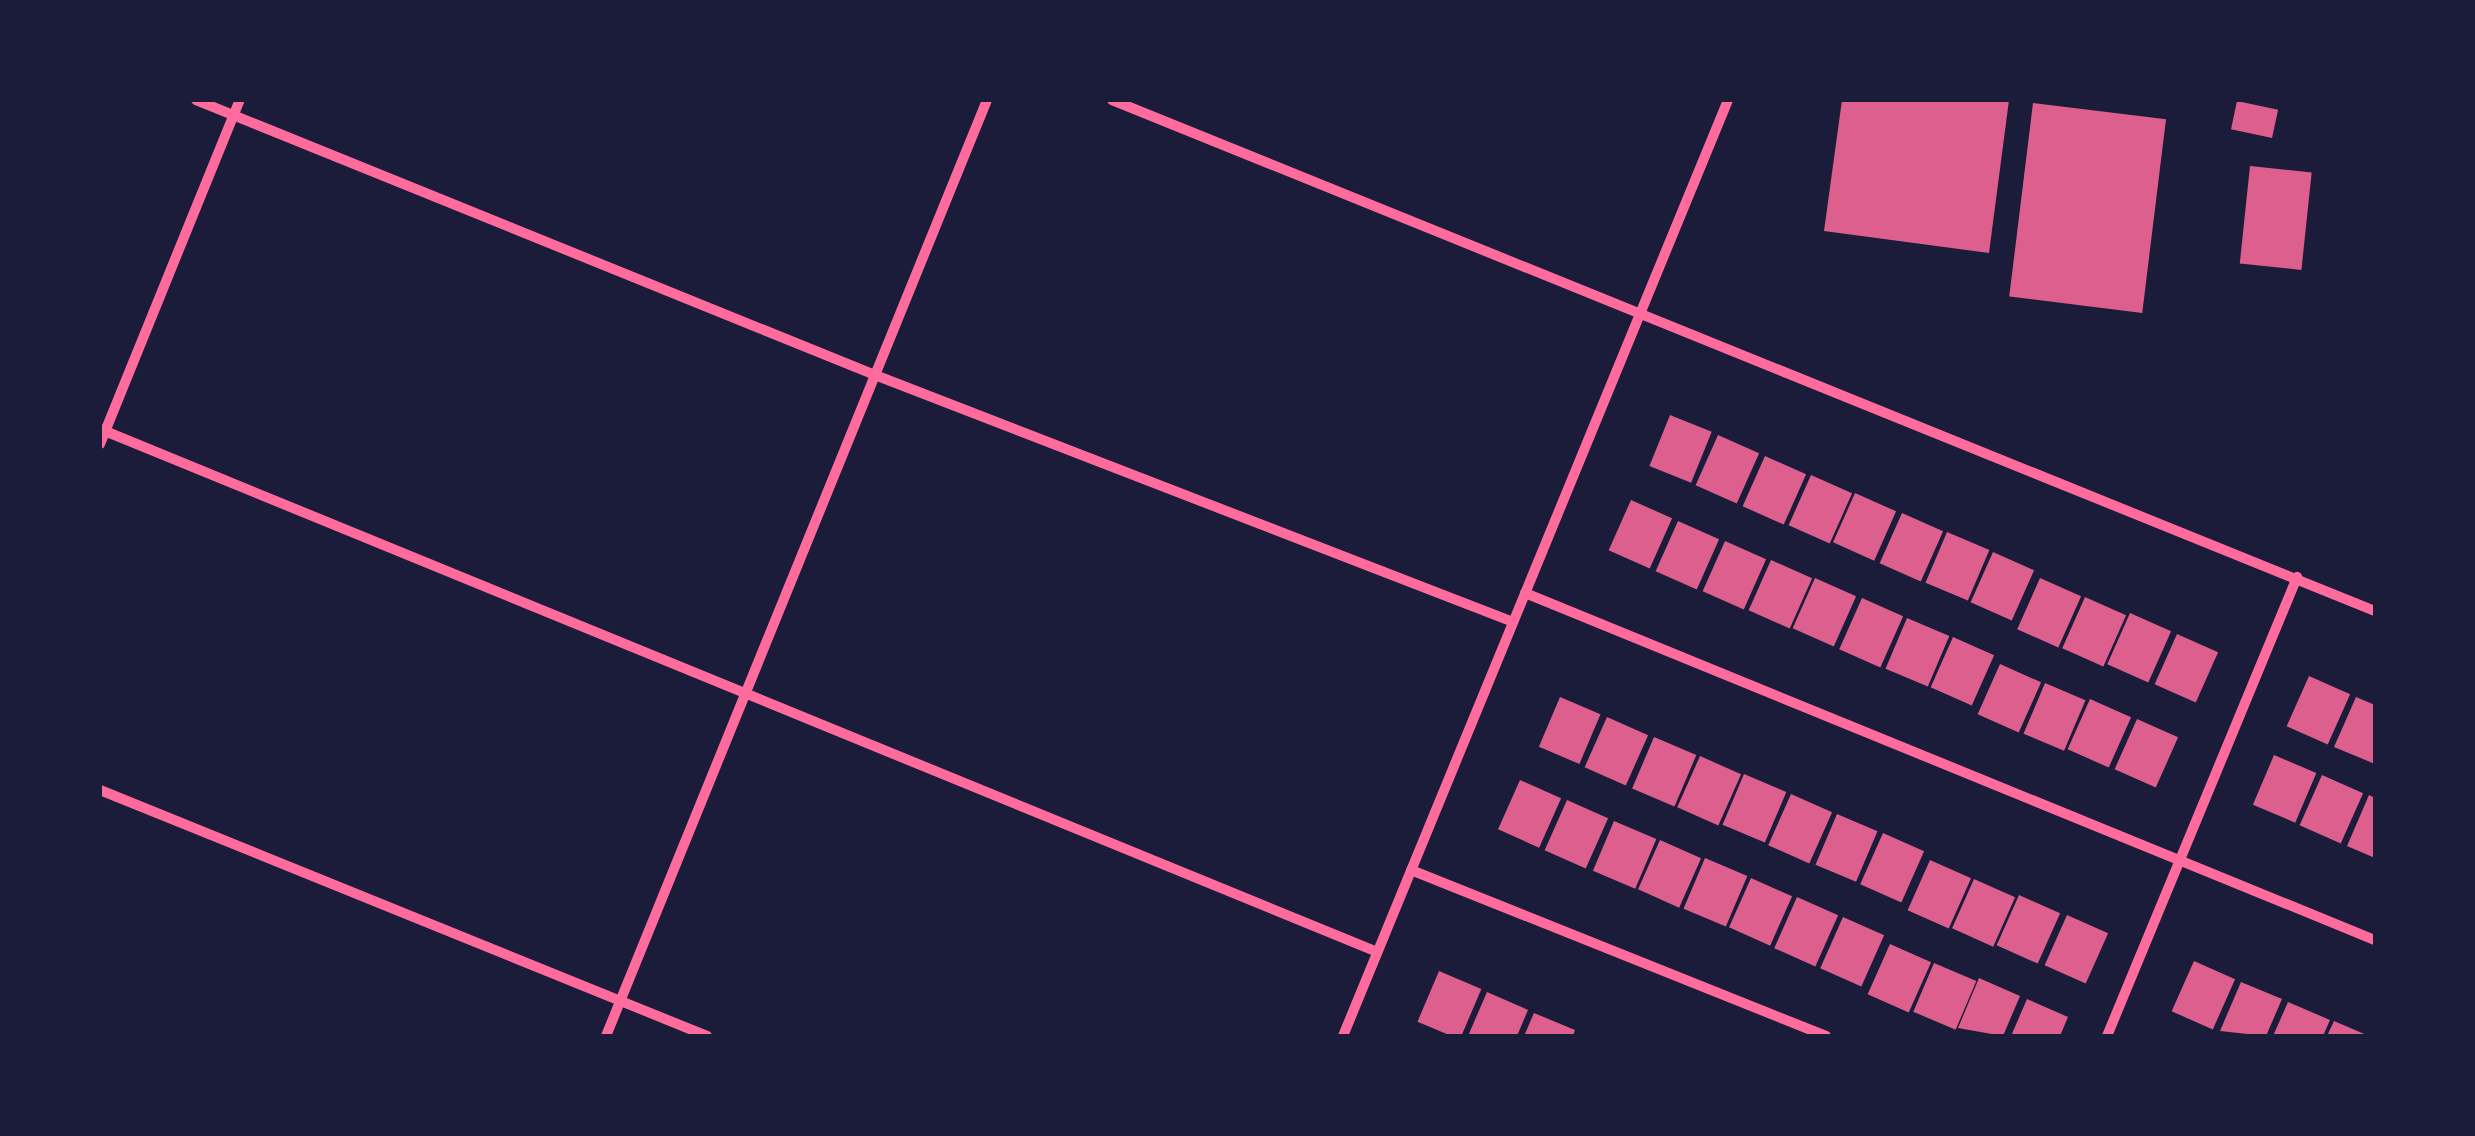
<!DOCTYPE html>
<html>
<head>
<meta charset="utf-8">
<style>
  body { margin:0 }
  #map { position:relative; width:2475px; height:1136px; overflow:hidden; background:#1b1b3a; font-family:"Alegreya Sans",sans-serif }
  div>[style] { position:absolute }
  .building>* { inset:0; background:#dd5f8e; transform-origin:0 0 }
  .minor>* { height:10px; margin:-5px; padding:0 5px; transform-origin:5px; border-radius:5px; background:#ff6b9d }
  span { translate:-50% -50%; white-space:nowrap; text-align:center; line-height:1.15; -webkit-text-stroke:10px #1b1b3a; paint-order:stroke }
  .frame { position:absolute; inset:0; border:102px solid #1b1b3a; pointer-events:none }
</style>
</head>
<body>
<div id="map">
  <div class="building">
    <div style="clip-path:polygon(1842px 100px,2009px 100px,1989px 253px,1824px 231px)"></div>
    <div style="left:2237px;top:101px;width:42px;height:29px;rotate:12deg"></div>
    <div style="left:2033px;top:103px;width:134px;height:195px;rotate:7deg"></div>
    <div style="left:2250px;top:166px;width:62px;height:98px;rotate:6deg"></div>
    <div style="left:1670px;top:415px;width:45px;height:55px;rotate:22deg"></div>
    <div style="left:1718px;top:435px;width:45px;height:55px;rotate:24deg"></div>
    <div style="left:1765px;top:456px;width:45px;height:55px;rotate:24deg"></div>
    <div style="left:1811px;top:475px;width:45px;height:55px;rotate:24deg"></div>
    <div style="left:1855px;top:493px;width:45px;height:54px;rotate:24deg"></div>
    <div style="left:1631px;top:500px;width:45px;height:55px;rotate:24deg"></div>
    <div style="left:1902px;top:513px;width:45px;height:55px;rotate:24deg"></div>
    <div style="left:1678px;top:521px;width:45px;height:55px;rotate:24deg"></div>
    <div style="left:1947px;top:532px;width:46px;height:55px;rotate:23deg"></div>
    <div style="left:1725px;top:541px;width:45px;height:55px;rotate:24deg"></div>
    <div style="left:1993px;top:552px;width:45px;height:55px;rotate:24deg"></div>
    <div style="left:1771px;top:560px;width:45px;height:55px;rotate:24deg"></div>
    <div style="left:1815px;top:578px;width:45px;height:55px;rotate:24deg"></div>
    <div style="left:2040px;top:578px;width:45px;height:56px;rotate:24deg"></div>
    <div style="left:2085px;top:597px;width:45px;height:56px;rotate:24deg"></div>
    <div style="left:1862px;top:598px;width:45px;height:56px;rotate:24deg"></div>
    <div style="left:2130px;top:613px;width:45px;height:56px;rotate:24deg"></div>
    <div style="left:1907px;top:618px;width:46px;height:55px;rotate:23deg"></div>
    <div style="left:2177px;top:634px;width:45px;height:55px;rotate:24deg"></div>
    <div style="left:1953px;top:637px;width:45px;height:55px;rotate:24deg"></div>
    <div style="left:2000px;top:664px;width:45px;height:55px;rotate:24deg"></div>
    <div style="left:2309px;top:676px;width:45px;height:55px;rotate:24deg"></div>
    <div style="left:2045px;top:683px;width:44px;height:55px;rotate:23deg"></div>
    <div style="left:1560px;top:697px;width:44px;height:54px;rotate:23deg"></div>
    <div style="clip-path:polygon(2356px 697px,2375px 705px,2375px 764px,2334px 747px)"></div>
    <div style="left:2090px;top:699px;width:45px;height:55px;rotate:24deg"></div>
    <div style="left:1607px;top:717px;width:45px;height:55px;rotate:24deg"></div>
    <div style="left:2137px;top:719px;width:45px;height:55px;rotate:24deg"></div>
    <div style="left:1654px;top:737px;width:46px;height:56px;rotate:23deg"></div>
    <div style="left:2274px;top:755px;width:46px;height:54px;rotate:23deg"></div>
    <div style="left:1700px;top:756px;width:45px;height:56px;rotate:24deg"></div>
    <div style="left:1744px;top:774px;width:46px;height:55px;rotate:23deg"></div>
    <div style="left:2322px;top:775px;width:45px;height:55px;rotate:24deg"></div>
    <div style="left:1520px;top:780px;width:45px;height:54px;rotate:24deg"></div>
    <div style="left:1791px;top:794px;width:45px;height:56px;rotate:24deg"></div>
    <div style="clip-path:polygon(2369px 795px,2375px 798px,2375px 858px,2347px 846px)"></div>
    <div style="left:1567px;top:800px;width:45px;height:55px;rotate:24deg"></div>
    <div style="left:1837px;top:814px;width:44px;height:55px;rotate:23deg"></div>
    <div style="left:1614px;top:821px;width:46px;height:54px;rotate:23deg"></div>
    <div style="left:1883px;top:833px;width:45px;height:56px;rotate:24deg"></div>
    <div style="left:1660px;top:840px;width:45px;height:54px;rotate:24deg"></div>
    <div style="left:1705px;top:858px;width:46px;height:55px;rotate:23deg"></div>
    <div style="left:1930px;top:860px;width:45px;height:55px;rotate:24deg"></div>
    <div style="left:1751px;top:878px;width:45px;height:54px;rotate:24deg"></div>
    <div style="left:1974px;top:879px;width:45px;height:54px;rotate:24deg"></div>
    <div style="left:2019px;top:895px;width:45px;height:55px;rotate:24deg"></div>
    <div style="left:1797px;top:897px;width:45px;height:56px;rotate:24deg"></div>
    <div style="left:2067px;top:915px;width:45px;height:55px;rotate:24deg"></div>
    <div style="left:1843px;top:917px;width:45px;height:56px;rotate:24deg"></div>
    <div style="left:1890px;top:944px;width:45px;height:55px;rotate:24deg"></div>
    <div style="left:2194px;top:961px;width:45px;height:55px;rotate:24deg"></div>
    <div style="left:1934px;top:963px;width:46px;height:53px;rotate:23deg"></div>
    <div style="left:1439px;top:971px;width:46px;height:55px;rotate:23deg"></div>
    <div style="clip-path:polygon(1979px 978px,2020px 996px,2003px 1036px,1958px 1028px)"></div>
    <div style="clip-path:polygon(2241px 982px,2282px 999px,2266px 1036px,2220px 1031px)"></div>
    <div style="clip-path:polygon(1487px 992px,1528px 1010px,1517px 1036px,1468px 1036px)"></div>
    <div style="clip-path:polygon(2027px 999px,2068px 1017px,2060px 1036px,2011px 1036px)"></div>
    <div style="clip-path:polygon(2288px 1002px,2330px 1020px,2323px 1036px,2273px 1036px)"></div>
    <div style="clip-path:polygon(1534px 1013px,1575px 1030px,1573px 1036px,1524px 1036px)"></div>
    <div style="clip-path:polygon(2334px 1021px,2369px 1036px,2327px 1036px)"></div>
  </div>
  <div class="minor">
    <div style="left:196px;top:100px;width:733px;rotate:22.05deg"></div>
    <div style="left:875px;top:375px;width:684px;rotate:21.16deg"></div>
    <div style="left:1112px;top:100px;width:1362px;rotate:22.03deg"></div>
    <div style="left:100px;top:429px;width:1380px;rotate:22.27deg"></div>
    <div style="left:100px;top:444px;width:371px;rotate:-67.9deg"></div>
    <div style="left:1525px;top:593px;width:918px;rotate:22.21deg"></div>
    <div style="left:100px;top:790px;width:655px;rotate:22.06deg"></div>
    <div style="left:1411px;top:870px;width:447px;rotate:21.8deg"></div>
    <div style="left:606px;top:1036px;width:1011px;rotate:-67.85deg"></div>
    <div style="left:1343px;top:1036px;width:1012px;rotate:-67.64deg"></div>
    <div style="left:2107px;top:1036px;width:497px;rotate:-67.5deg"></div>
  </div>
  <div class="frame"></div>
</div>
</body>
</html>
